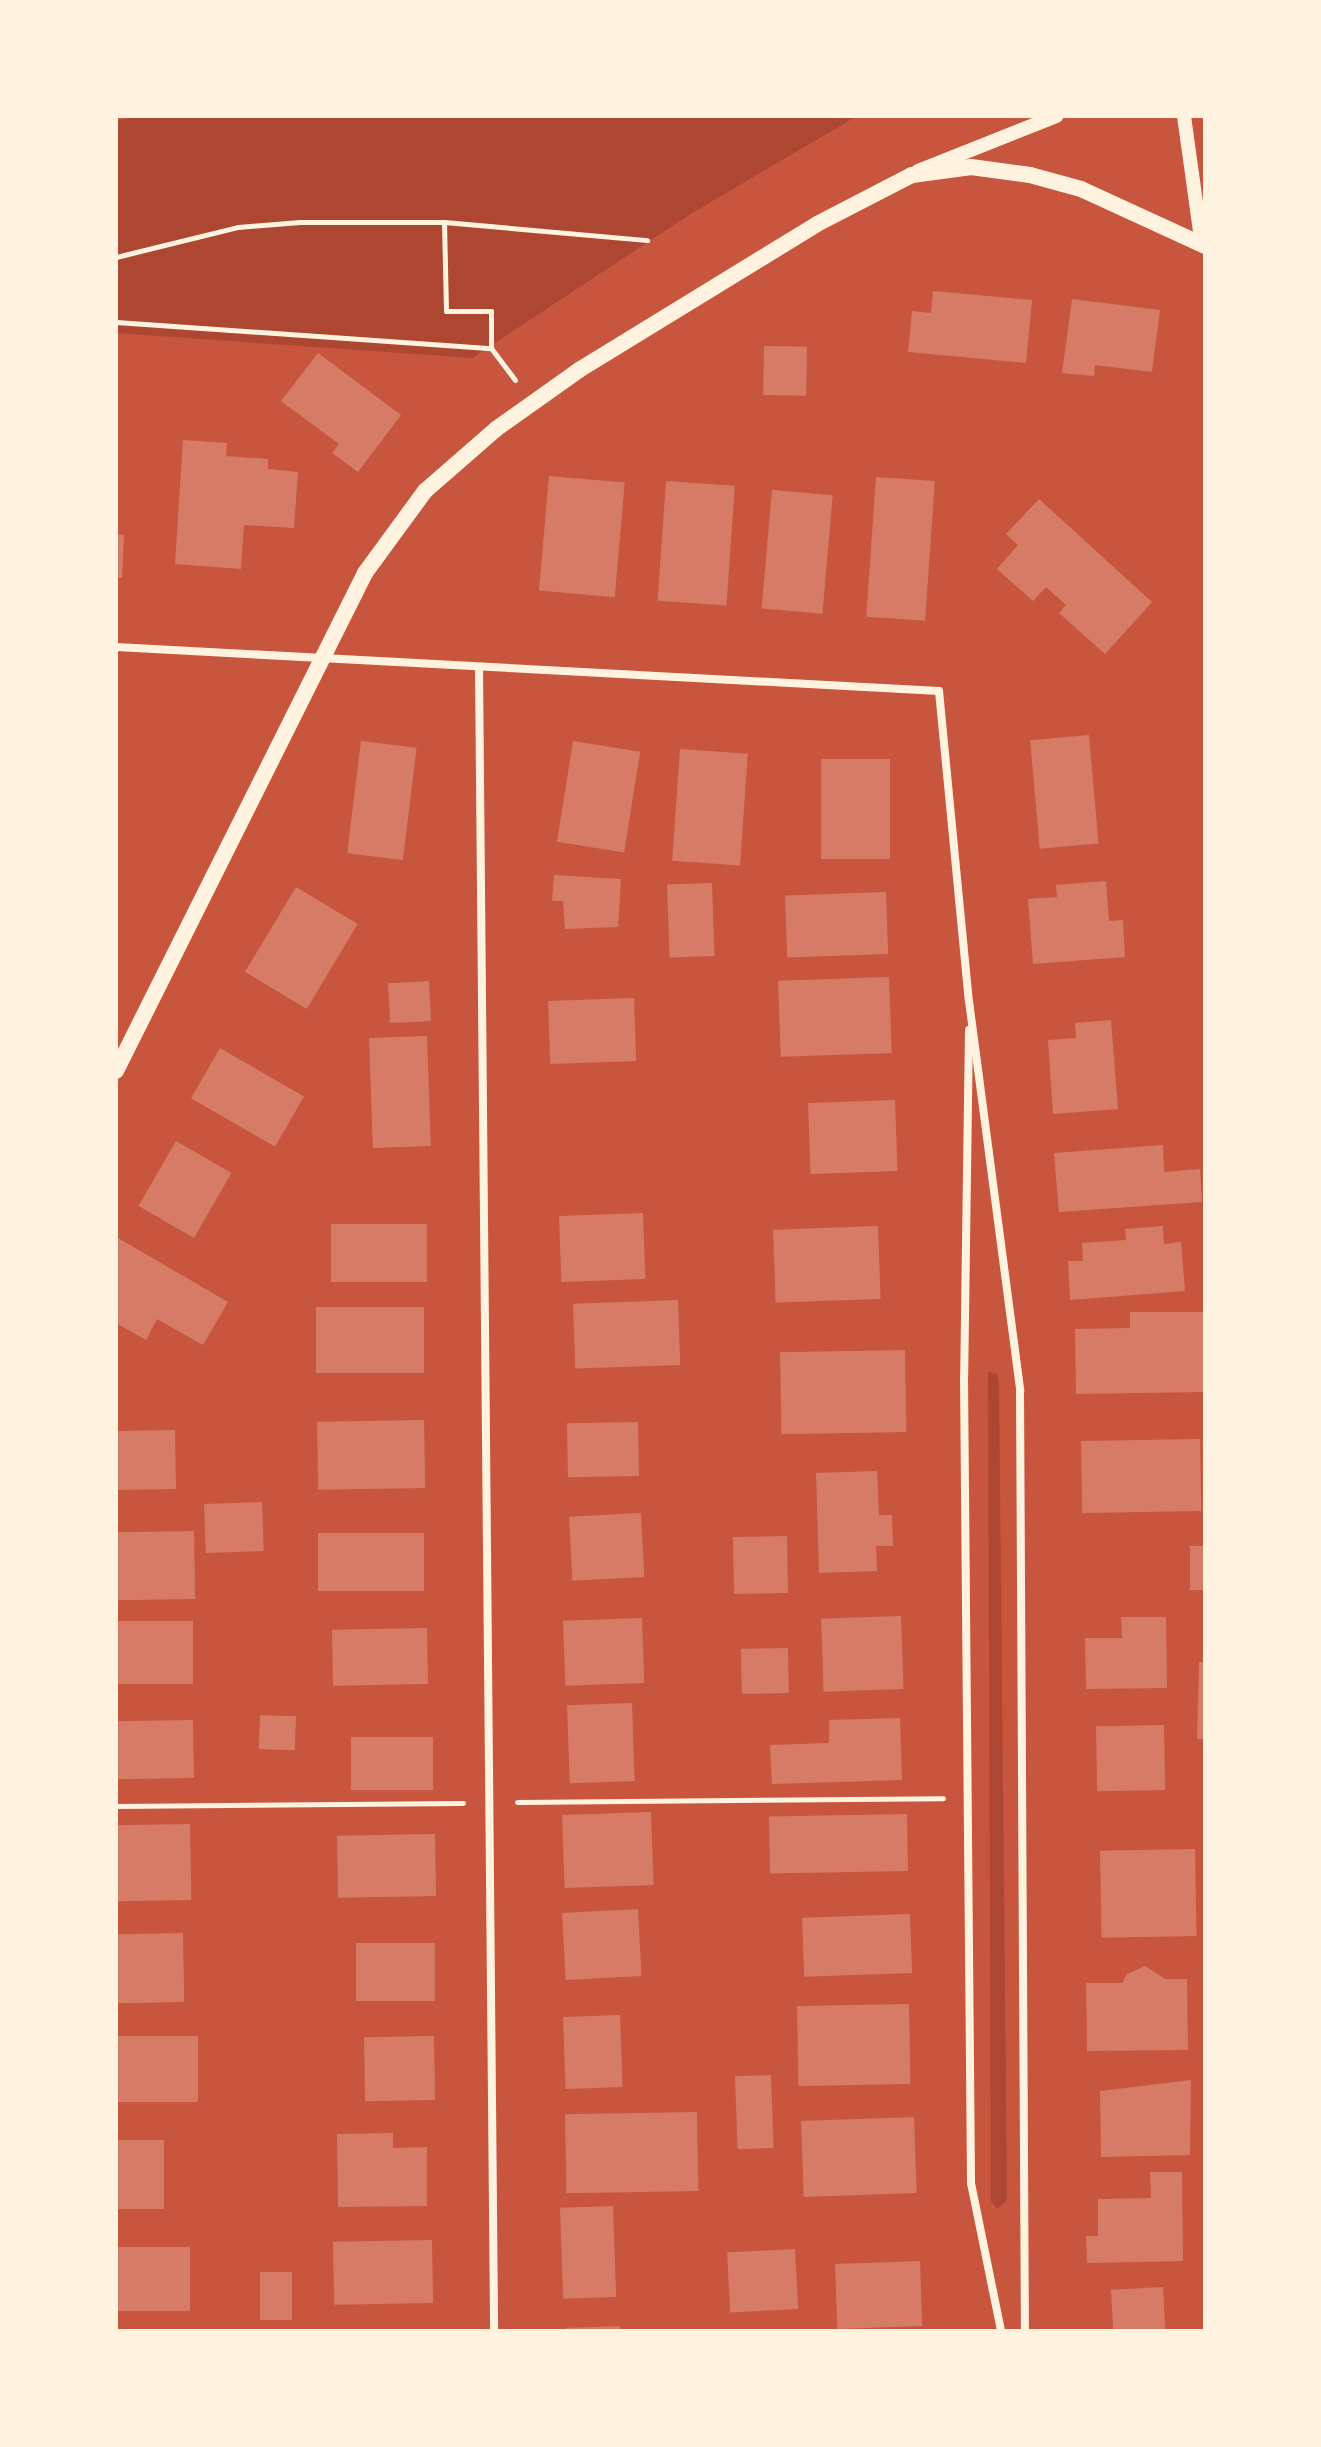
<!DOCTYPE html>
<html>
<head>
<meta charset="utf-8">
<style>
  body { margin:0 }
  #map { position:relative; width:1321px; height:2447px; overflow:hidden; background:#c8553d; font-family:"Varela Round",sans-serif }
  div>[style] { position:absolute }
  .green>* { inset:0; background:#ae4732 }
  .building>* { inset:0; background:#d67c66; transform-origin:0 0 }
  .path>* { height:5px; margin:-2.5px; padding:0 2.5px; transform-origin:2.5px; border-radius:2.5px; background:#fff3e0 }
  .minor>* { height:8px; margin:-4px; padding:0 4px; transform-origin:4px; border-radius:4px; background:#fff3e0 }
  .tertiary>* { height:14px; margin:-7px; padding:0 7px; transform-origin:7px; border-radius:7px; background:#fff3e0 }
  .secondary>* { height:16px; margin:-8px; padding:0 8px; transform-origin:8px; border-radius:8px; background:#fff3e0 }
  span { translate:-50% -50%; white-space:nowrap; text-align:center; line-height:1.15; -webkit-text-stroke:7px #fff3e0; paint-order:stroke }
  .frame { position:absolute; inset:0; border:118px solid #fff3e0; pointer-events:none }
</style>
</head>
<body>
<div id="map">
  <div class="green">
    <div style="clip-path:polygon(139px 116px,857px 116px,692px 213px,472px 358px,116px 333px,116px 121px)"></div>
    <div style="clip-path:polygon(988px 1372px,997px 1374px,999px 1382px,1007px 2200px,997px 2209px,991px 2201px)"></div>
  </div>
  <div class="building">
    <div style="clip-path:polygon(933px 291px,1032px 300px,1026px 363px,908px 352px,912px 311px,931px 313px)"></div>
    <div style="clip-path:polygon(1072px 299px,1160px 310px,1152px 372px,1095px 365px,1094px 376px,1062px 373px)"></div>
    <div style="left:764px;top:346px;width:43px;height:49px;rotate:1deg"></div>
    <div style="clip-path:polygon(318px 353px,401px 415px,358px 472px,332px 453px,339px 444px,281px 401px)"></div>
    <div style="clip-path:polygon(183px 440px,227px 443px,226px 456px,268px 459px,268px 469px,298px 472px,294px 528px,244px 525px,241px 569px,175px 564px)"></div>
    <div style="left:549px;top:476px;width:76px;height:115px;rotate:5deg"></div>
    <div style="left:876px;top:477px;width:59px;height:140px;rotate:4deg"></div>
    <div style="left:666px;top:481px;width:69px;height:120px;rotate:4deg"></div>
    <div style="left:772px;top:490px;width:61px;height:119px;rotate:5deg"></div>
    <div style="clip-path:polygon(1039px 499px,1152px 602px,1105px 654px,1059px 613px,1066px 605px,1046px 587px,1033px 601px,997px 569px,1018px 545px,1006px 534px)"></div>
    <div style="clip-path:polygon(116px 534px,124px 535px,122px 578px,116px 578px)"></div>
    <div style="left:1089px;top:735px;width:109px;height:59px;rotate:85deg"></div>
    <div style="left:361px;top:741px;width:56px;height:113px;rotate:7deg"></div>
    <div style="left:573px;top:741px;width:68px;height:102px;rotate:9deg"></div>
    <div style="left:680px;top:749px;width:68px;height:112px;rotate:4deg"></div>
    <div style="left:821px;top:759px;width:69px;height:100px"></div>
    <div style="clip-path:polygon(554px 875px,621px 879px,618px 927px,565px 929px,563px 901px,552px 901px)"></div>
    <div style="clip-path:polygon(1106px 881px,1109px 921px,1123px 920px,1125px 957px,1033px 964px,1028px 899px,1057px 897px,1056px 885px)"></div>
    <div style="left:712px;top:883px;width:73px;height:45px;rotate:88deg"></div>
    <div style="left:296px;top:887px;width:72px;height:99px;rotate:31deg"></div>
    <div style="left:886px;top:892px;width:62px;height:101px;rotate:88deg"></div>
    <div style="left:889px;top:977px;width:76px;height:111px;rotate:88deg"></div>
    <div style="left:429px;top:981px;width:40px;height:41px;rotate:87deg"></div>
    <div style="left:634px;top:998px;width:63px;height:86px;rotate:88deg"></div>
    <div style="clip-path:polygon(1111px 1020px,1118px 1109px,1053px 1114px,1048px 1040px,1076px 1038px,1075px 1023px)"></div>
    <div style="left:427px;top:1036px;width:110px;height:58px;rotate:88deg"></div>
    <div style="left:220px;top:1048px;width:97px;height:58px;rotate:30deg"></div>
    <div style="left:895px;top:1100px;width:71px;height:87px;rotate:88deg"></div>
    <div style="left:176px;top:1141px;width:64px;height:75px;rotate:30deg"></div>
    <div style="clip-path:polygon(1163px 1145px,1164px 1172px,1200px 1169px,1202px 1202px,1059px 1212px,1054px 1153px)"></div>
    <div style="left:643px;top:1213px;width:66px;height:84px;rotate:88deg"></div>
    <div style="left:331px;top:1224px;width:96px;height:58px"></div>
    <div style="left:878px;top:1226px;width:73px;height:105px;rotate:88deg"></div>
    <div style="clip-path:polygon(1163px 1226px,1164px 1244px,1181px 1242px,1185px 1291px,1070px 1300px,1068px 1261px,1083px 1261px,1082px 1243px,1126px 1240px,1125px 1229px)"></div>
    <div style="clip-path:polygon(118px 1238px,228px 1302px,203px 1345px,157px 1319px,146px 1340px,116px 1323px)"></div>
    <div style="left:678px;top:1300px;width:65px;height:105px;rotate:88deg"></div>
    <div style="left:424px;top:1307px;width:66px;height:108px;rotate:90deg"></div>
    <div style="clip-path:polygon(1130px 1312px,1205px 1312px,1205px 1392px,1076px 1394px,1075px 1329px,1130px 1328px)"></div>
    <div style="left:905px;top:1350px;width:82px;height:125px;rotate:89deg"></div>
    <div style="left:424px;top:1420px;width:68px;height:107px;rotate:89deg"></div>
    <div style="left:638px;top:1422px;width:54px;height:71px;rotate:89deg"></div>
    <div style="left:175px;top:1430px;width:59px;height:59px;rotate:89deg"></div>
    <div style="left:1200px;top:1439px;width:72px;height:119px;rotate:89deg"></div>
    <div style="clip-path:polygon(877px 1471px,879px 1515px,892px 1515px,893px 1546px,876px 1546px,877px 1571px,819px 1573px,816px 1473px)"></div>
    <div style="left:262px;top:1502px;width:49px;height:58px;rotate:88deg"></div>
    <div style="left:641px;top:1513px;width:64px;height:72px;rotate:87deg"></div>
    <div style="left:194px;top:1531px;width:68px;height:78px;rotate:89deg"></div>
    <div style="left:424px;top:1533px;width:58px;height:106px;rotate:90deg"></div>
    <div style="left:787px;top:1536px;width:57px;height:54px;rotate:89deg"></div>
    <div style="left:1190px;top:1546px;width:15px;height:44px"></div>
    <div style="left:901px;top:1616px;width:73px;height:80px;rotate:88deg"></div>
    <div style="clip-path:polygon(1121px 1617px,1166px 1617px,1167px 1688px,1086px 1689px,1085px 1638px,1122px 1638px)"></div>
    <div style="left:642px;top:1618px;width:65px;height:79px;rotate:88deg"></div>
    <div style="left:193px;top:1621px;width:63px;height:77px;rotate:90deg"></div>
    <div style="left:427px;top:1628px;width:56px;height:95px;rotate:89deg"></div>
    <div style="left:788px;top:1648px;width:45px;height:47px;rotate:89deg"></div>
    <div style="clip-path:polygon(1199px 1662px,1205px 1662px,1205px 1739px,1197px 1739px)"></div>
    <div style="left:632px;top:1703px;width:78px;height:65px;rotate:88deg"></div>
    <div style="left:260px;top:1715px;width:36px;height:34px;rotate:2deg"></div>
    <div style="clip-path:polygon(900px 1718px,902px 1780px,772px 1784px,770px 1745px,829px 1743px,829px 1720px)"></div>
    <div style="left:193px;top:1720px;width:58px;height:77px;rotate:89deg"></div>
    <div style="left:1164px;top:1725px;width:65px;height:68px;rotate:89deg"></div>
    <div style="left:433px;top:1737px;width:53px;height:82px;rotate:90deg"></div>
    <div style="left:651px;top:1812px;width:73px;height:89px;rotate:88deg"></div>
    <div style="left:907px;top:1814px;width:57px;height:138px;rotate:89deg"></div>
    <div style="left:190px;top:1824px;width:76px;height:74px;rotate:89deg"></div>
    <div style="left:435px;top:1834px;width:62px;height:98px;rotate:89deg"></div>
    <div style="left:1195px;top:1849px;width:87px;height:95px;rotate:89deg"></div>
    <div style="left:638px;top:1909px;width:67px;height:76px;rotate:87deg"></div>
    <div style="left:910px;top:1914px;width:59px;height:108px;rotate:88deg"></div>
    <div style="left:183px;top:1933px;width:69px;height:67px;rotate:89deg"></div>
    <div style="left:435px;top:1943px;width:58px;height:79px;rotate:90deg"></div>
    <div style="clip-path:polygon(1145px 1966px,1165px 1979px,1187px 1979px,1188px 2050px,1087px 2051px,1086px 1983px,1122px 1983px,1127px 1974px)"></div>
    <div style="left:909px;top:2004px;width:80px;height:112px;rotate:89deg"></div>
    <div style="left:620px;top:2015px;width:72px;height:57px;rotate:88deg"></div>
    <div style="left:116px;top:2036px;width:82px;height:66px"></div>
    <div style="left:434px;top:2036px;width:64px;height:70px;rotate:89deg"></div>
    <div style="left:771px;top:2075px;width:73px;height:36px;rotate:88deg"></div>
    <div style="clip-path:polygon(1191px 2080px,1190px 2155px,1101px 2157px,1100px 2091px)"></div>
    <div style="left:697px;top:2112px;width:79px;height:132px;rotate:89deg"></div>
    <div style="left:914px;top:2117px;width:76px;height:113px;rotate:88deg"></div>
    <div style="clip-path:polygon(393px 2133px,393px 2148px,427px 2147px,427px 2206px,338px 2207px,337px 2134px)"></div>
    <div style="left:116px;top:2140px;width:48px;height:69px"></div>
    <div style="clip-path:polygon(1150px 2172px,1182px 2172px,1183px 2261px,1087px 2263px,1086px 2236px,1098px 2236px,1098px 2199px,1151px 2198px)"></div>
    <div style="left:613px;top:2206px;width:91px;height:53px;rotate:88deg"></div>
    <div style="left:432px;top:2240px;width:63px;height:99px;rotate:89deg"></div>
    <div style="left:116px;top:2247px;width:74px;height:64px"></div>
    <div style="left:795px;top:2249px;width:60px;height:68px;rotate:87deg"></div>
    <div style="left:920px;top:2261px;width:65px;height:85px;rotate:88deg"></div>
    <div style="left:292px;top:2272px;width:48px;height:32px;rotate:90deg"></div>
    <div style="left:1163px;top:2287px;width:44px;height:52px;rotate:87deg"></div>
    <div style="clip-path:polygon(620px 2326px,620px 2331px,566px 2331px,566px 2328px)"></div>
  </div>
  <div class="path">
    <div style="left:444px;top:222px;width:89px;rotate:88.7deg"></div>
    <div style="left:446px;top:311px;width:45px"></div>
    <div style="left:491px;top:311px;width:37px;rotate:90deg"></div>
    <div style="left:491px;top:348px;width:40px;rotate:53deg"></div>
    <div style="left:116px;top:257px;width:126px;rotate:-13.8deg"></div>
    <div style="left:238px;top:227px;width:62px;rotate:-4.6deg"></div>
    <div style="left:300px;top:222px;width:144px"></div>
    <div style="left:444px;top:222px;width:204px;rotate:5.1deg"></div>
    <div style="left:116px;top:322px;width:376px;rotate:4deg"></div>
    <div style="left:517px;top:1802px;width:426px;rotate:-0.5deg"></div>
    <div style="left:116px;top:1806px;width:347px;rotate:-0.5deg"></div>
  </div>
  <div class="minor">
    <div style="left:116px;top:647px;width:824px;rotate:3.06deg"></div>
    <div style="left:939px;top:691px;width:311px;rotate:84.5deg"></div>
    <div style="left:969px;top:1001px;width:393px;rotate:82.5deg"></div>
    <div style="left:1020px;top:1391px;width:940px;rotate:89.7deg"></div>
    <div style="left:479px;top:667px;width:1664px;rotate:89.48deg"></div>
    <div style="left:969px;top:1030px;width:347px;rotate:90.8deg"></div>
    <div style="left:964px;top:1377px;width:806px;rotate:89.5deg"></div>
    <div style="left:971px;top:2183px;width:151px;rotate:78.5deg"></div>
  </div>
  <div class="tertiary">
    <div style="left:1184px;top:116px;width:130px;rotate:82.1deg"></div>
    <div style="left:918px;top:171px;width:149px;rotate:-21.7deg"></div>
  </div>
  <div class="secondary">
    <div style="left:116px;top:1071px;width:557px;rotate:-63.43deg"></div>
    <div style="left:365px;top:573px;width:102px;rotate:-53.8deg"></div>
    <div style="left:425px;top:491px;width:94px;rotate:-41.1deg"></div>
    <div style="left:496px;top:429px;width:102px;rotate:-35.4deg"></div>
    <div style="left:579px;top:370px;width:279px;rotate:-31.5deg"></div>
    <div style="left:817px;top:224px;width:107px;rotate:-27.3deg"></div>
    <div style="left:912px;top:175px;width:60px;rotate:-7.7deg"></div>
    <div style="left:971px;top:167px;width:60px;rotate:7.7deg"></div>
    <div style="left:1030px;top:175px;width:53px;rotate:15.4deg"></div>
    <div style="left:1081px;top:189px;width:136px;rotate:24.7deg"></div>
  </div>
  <div class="frame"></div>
</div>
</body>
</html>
